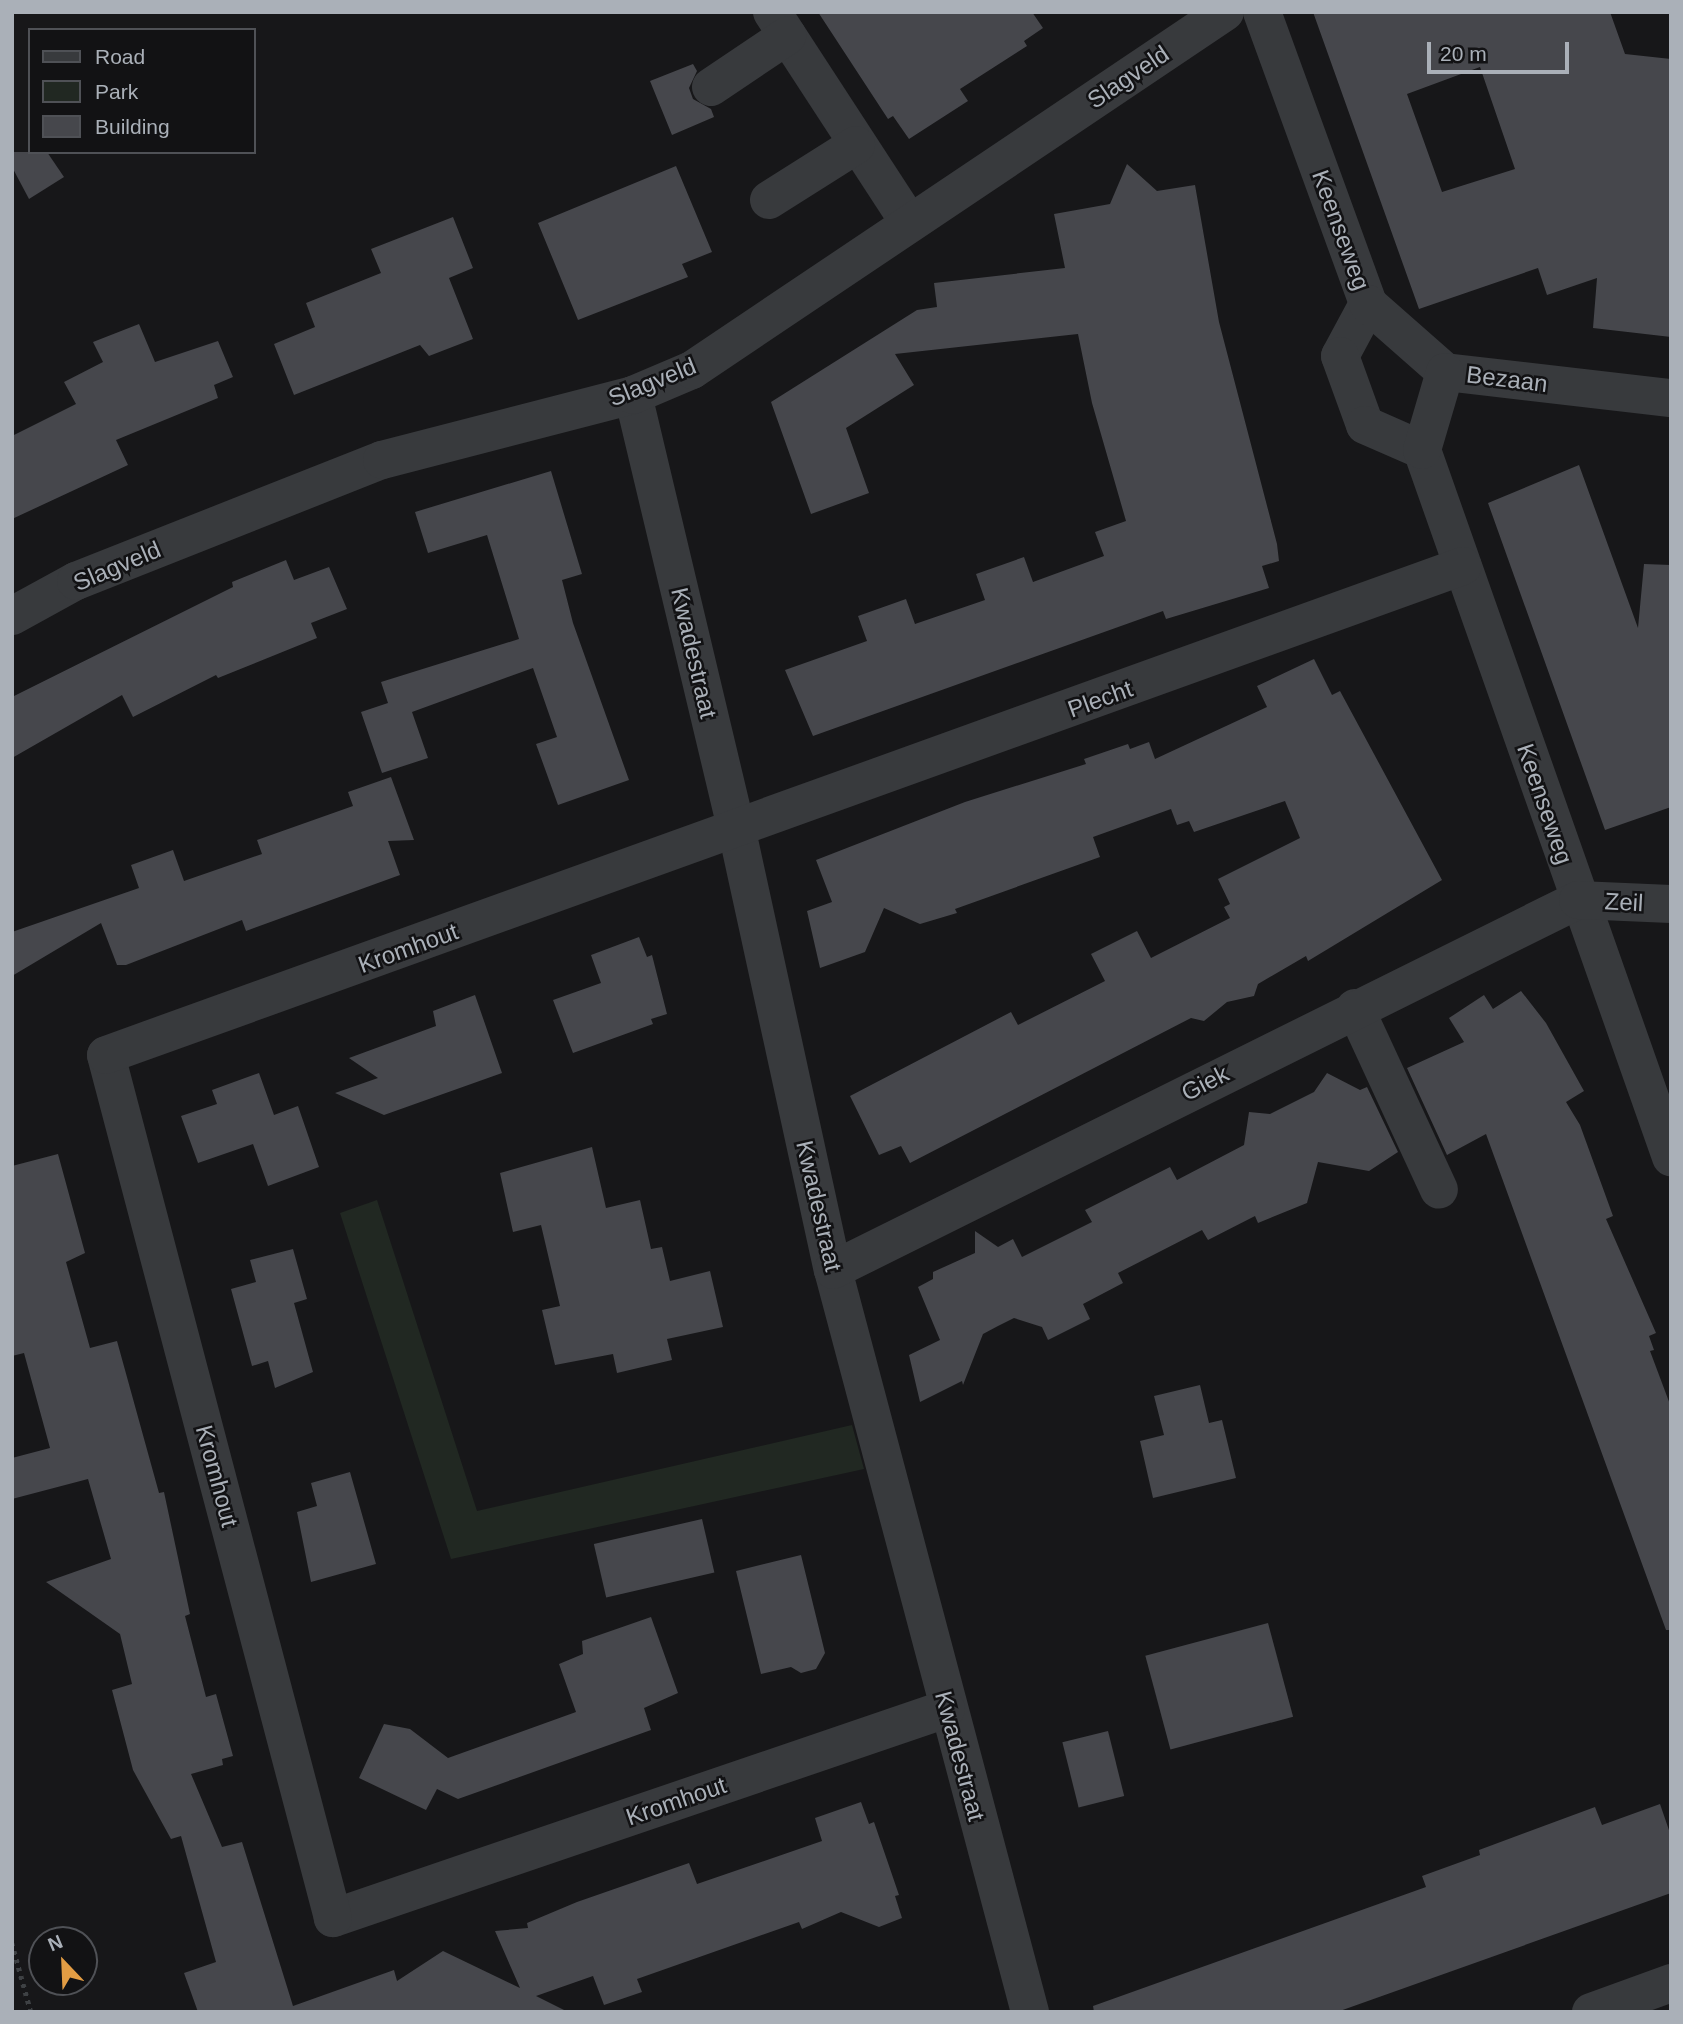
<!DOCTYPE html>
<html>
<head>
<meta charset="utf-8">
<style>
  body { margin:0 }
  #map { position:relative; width:1683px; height:2024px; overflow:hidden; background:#171719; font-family:Helvetica,sans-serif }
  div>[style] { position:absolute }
  .green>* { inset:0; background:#212822 }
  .building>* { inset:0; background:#46474c; transform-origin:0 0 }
  .path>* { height:4.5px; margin-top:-2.25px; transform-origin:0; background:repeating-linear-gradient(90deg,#3e4144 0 3.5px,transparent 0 8.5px) }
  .minor>* { height:38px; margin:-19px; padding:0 19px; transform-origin:19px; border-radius:19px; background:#383a3d }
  span { translate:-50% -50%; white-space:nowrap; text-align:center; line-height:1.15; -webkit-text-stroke:5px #121214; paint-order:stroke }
  .street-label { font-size:24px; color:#aab0b8 }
  .frame { position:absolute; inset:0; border:14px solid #aab0b8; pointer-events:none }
  .legend { position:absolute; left:28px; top:28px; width:228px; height:126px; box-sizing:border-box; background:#121214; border:2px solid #4f5156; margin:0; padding:9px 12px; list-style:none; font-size:21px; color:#aab0b8 }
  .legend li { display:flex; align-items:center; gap:14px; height:35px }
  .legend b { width:35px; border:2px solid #4f5156 }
  .north { position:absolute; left:28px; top:1926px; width:70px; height:70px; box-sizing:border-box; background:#121214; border:2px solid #4f5156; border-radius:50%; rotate:337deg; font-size:19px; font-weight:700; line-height:28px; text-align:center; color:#aab0b8 }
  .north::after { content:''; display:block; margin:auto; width:24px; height:32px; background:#e39d44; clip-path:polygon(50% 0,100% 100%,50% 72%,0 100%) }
  .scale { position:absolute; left:1427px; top:42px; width:142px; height:32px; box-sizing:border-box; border:4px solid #aab0b8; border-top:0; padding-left:9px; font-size:21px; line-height:24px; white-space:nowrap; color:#aab0b8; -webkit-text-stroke:5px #121214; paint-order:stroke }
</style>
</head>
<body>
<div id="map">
  <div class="green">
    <div style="clip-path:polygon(377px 1200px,477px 1511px,852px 1425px,864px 1469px,451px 1559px,340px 1213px)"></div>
  </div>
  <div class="building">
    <div style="clip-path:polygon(818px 12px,1032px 12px,1043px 28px,1024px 41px,1027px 46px,960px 89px,968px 101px,909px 139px,893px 116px,888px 119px)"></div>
    <div style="clip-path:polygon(evenodd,1313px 12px,1610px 12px,1625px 54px,1671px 59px,1671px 337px,1593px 328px,1597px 278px,1547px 295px,1538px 268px,1419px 309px,1313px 12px,1480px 67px,1515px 169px,1442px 192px,1407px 94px,1480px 67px)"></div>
    <div style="clip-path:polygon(693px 64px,697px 71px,689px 88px,693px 99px,711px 109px,714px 117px,672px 135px,650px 81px)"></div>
    <div style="clip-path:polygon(12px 152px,47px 152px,64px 177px,29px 199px,12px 167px)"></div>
    <div style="clip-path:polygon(1127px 164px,1157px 191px,1195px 185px,1219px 322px,1277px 544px,1279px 561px,1262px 566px,1269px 588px,1166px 619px,1163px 611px,813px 736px,785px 670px,867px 641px,858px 616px,906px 599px,915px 624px,985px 600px,976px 574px,1024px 557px,1033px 582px,1104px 556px,1095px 532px,1126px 521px,1092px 403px,1078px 334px,895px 354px,914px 385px,846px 428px,869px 493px,811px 514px,771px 402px,917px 310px,937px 307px,934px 283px,1065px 268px,1054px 214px,1110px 204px)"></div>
    <div style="clip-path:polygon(676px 166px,712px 252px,682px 264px,688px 277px,578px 320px,538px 223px)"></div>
    <div style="clip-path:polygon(453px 217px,473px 268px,449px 278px,473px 339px,429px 356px,420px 345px,294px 395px,274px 344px,315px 327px,306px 303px,381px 273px,371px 249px)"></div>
    <div style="clip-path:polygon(139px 324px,155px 362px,218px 341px,233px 377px,214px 385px,218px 398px,116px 440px,128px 465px,12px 519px,12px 436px,76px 404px,64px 382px,103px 362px,93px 342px)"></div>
    <div style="clip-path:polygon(1579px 465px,1638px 628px,1644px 564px,1671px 565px,1671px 807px,1605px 830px,1488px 503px)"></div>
    <div style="clip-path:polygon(551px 471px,582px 574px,562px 580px,573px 623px,629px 780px,558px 805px,536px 744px,557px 737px,533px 668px,412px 712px,428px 758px,382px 773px,361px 712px,388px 703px,381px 682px,519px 639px,487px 535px,428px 553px,415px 512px)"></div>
    <div style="clip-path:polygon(286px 560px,294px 580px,329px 567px,347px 609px,311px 623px,317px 638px,218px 678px,216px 675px,133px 717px,122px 695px,12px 758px,12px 697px,233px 587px,232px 582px)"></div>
    <div style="clip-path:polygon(1314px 659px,1332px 695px,1340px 691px,1442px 880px,1308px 961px,1306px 956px,1258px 984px,1254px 996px,1227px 1002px,1204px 1021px,1191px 1018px,910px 1163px,901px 1146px,879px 1155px,850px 1096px,1011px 1012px,1018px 1025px,1105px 981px,1091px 954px,1137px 931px,1151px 958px,1230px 918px,1224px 907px,1230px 904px,1218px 879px,1300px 838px,1285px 801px,1194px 832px,1189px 821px,1177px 825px,1171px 809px,1093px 837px,1100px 857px,955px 909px,957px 913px,920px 924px,884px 908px,865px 952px,820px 968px,807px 911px,832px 902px,816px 860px,965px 802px,1086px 764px,1084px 759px,1128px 744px,1130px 749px,1149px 742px,1155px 759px,1267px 707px,1257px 686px)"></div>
    <div style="clip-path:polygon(391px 777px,414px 840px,388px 841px,400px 875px,246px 931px,242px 920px,126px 965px,117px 965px,101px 923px,12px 976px,12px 932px,139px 888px,131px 865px,173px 850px,184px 881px,262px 854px,257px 840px,353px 806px,348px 792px)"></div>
    <div style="clip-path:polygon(639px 937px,647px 957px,652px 955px,667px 1014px,651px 1019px,653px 1024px,573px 1053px,553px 1000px,601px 983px,591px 955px)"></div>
    <div style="clip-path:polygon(1521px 991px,1546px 1023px,1584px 1091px,1566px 1102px,1580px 1125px,1613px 1216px,1606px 1219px,1656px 1333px,1649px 1336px,1654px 1350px,1650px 1351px,1671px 1407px,1671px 1630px,1666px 1630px,1486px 1134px,1447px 1155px,1407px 1068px,1464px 1042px,1449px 1018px,1484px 995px,1493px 1009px)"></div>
    <div style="clip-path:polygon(475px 995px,502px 1073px,384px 1115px,335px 1093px,378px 1078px,349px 1058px,436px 1026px,433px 1011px)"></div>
    <div style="clip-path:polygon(259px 1073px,274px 1115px,298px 1106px,319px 1167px,268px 1186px,253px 1144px,198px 1163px,181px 1116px,217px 1104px,212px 1090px)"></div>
    <div style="clip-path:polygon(1327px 1073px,1360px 1090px,1367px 1087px,1398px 1152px,1369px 1171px,1318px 1162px,1307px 1203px,1258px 1223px,1255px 1216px,1208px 1240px,1202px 1230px,1118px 1273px,1123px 1283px,1083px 1304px,1090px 1319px,1048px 1340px,1042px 1327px,1014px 1318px,998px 1326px,983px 1334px,963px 1385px,962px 1381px,920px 1402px,909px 1355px,940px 1340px,918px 1287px,933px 1279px,933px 1272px,975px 1253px,975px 1231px,998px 1247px,1013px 1239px,1022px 1257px,1092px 1222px,1085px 1210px,1170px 1167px,1177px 1180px,1244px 1145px,1249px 1112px,1270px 1114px,1314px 1092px)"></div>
    <div style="clip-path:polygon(592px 1147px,606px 1208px,640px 1200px,651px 1249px,662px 1247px,670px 1281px,710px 1271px,723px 1327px,667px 1339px,672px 1360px,617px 1373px,613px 1354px,555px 1365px,542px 1310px,560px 1306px,541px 1225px,513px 1232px,500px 1173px)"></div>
    <div style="clip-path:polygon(58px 1154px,85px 1253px,66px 1262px,90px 1348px,117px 1341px,159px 1493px,164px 1492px,190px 1614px,185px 1616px,206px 1697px,216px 1694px,233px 1756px,222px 1759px,223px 1765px,191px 1774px,222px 1847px,242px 1842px,293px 2006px,394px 1970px,397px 1981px,443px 1951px,520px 1988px,495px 1931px,528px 1928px,527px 1923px,577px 1902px,689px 1863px,697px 1884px,822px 1841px,815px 1818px,861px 1802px,869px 1824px,874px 1822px,899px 1895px,895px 1896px,902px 1918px,879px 1927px,841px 1912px,802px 1929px,799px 1922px,637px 1979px,642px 1992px,604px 2005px,593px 1976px,536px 1996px,568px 2012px,198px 2012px,184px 1973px,216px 1962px,181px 1836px,171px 1839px,133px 1770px,112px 1690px,132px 1684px,120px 1634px,46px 1582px,111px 1559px,88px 1479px,12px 1499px,12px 1458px,50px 1448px,24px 1353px,12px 1356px,12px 1166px)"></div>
    <div style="clip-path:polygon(293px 1249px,307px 1299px,294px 1303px,313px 1372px,275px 1388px,268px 1361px,252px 1366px,231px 1289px,256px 1282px,250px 1260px)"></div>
    <div style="clip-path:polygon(1200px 1385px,1209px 1423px,1222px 1420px,1236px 1478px,1153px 1498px,1140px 1441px,1164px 1435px,1154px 1396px)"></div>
    <div style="clip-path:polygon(350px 1472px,376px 1564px,311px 1582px,297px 1512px,317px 1506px,311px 1483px)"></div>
    <div style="left:702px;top:1519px;width:55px;height:111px;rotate:77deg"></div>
    <div style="clip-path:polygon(801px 1555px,825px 1653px,816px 1669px,801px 1673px,791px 1667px,761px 1674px,736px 1571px)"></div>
    <div style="clip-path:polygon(651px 1617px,678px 1693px,644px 1708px,651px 1730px,458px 1799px,437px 1789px,426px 1810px,359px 1778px,384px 1724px,410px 1729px,448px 1758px,576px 1712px,559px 1664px,583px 1654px,582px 1641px)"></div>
    <div style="left:1268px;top:1623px;width:97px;height:127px;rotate:75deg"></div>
    <div style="left:1108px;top:1731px;width:67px;height:47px;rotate:76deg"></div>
    <div style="clip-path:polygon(1660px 1804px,1671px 1836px,1671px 1893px,1337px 2012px,1094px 2012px,1093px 2006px,1426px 1887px,1422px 1876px,1480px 1855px,1479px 1850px,1595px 1807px,1602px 1825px)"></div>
  </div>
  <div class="path">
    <div style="left:12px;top:1943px;width:72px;rotate:74.6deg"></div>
  </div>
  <div class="minor">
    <div style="left:772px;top:12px;width:251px;rotate:56.9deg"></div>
    <div style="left:1262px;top:12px;width:311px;rotate:70deg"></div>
    <div style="left:1368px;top:304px;width:59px;rotate:118.3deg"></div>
    <div style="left:1340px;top:356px;width:73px;rotate:70.1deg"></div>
    <div style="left:1365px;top:425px;width:62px;rotate:23.7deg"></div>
    <div style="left:1422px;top:450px;width:750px;rotate:70.6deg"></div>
    <div style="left:711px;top:87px;width:92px;rotate:-33.9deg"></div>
    <div style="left:769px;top:200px;width:103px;rotate:-32.3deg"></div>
    <div style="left:1368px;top:304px;width:103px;rotate:41.4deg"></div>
    <div style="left:1445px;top:372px;width:227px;rotate:6.6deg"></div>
    <div style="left:633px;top:395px;width:448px;rotate:76.6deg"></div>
    <div style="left:737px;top:831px;width:449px;rotate:77.7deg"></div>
    <div style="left:833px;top:1270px;width:768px;rotate:75.13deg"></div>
    <div style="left:1422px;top:450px;width:81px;rotate:-73.6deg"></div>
    <div style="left:12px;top:616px;width:73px;rotate:-28.7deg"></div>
    <div style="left:76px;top:581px;width:329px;rotate:-21.6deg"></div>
    <div style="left:382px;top:460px;width:259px;rotate:-14.5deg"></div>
    <div style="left:633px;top:395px;width:64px;rotate:-23deg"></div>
    <div style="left:692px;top:370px;width:642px;rotate:-33.89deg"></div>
    <div style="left:1355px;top:1008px;width:200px;rotate:65.2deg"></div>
    <div style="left:833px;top:1270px;width:832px;rotate:-26.41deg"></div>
    <div style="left:1578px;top:900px;width:93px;rotate:2.5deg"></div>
    <div style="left:946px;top:1709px;width:648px;rotate:161.17deg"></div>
    <div style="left:333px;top:1918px;width:892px;rotate:-104.74deg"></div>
    <div style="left:106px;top:1055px;width:1442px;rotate:-19.82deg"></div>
    <div style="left:1591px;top:2012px;width:85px;rotate:-19.9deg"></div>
  </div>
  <div class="street-label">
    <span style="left:1128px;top:77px;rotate:-34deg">Slagveld</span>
    <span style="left:1341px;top:230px;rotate:70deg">Keenseweg</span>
    <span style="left:1507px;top:379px;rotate:7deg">Bezaan</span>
    <span style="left:652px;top:382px;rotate:-22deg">Slagveld</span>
    <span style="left:117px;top:566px;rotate:-23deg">Slagveld</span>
    <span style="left:694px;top:653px;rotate:77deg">Kwadestraat</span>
    <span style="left:1100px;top:699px;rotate:-20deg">Plecht</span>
    <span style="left:1545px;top:804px;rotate:71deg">Keenseweg</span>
    <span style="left:1624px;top:902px;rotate:3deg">Zeil</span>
    <span style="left:408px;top:948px;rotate:-20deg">Kromhout</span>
    <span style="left:1205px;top:1083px;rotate:-27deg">Giek</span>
    <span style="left:819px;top:1206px;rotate:77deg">Kwadestraat</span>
    <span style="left:217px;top:1476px;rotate:75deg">Kromhout</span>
    <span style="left:960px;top:1756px;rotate:75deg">Kwadestraat</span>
    <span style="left:676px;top:1801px;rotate:-19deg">Kromhout</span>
  </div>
  <div class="frame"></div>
  <ul class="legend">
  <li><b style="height:9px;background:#383a3d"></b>Road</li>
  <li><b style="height:19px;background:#212822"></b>Park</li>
  <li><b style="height:19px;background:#46474c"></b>Building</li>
  </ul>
  <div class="north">N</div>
  <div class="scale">20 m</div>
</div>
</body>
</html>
